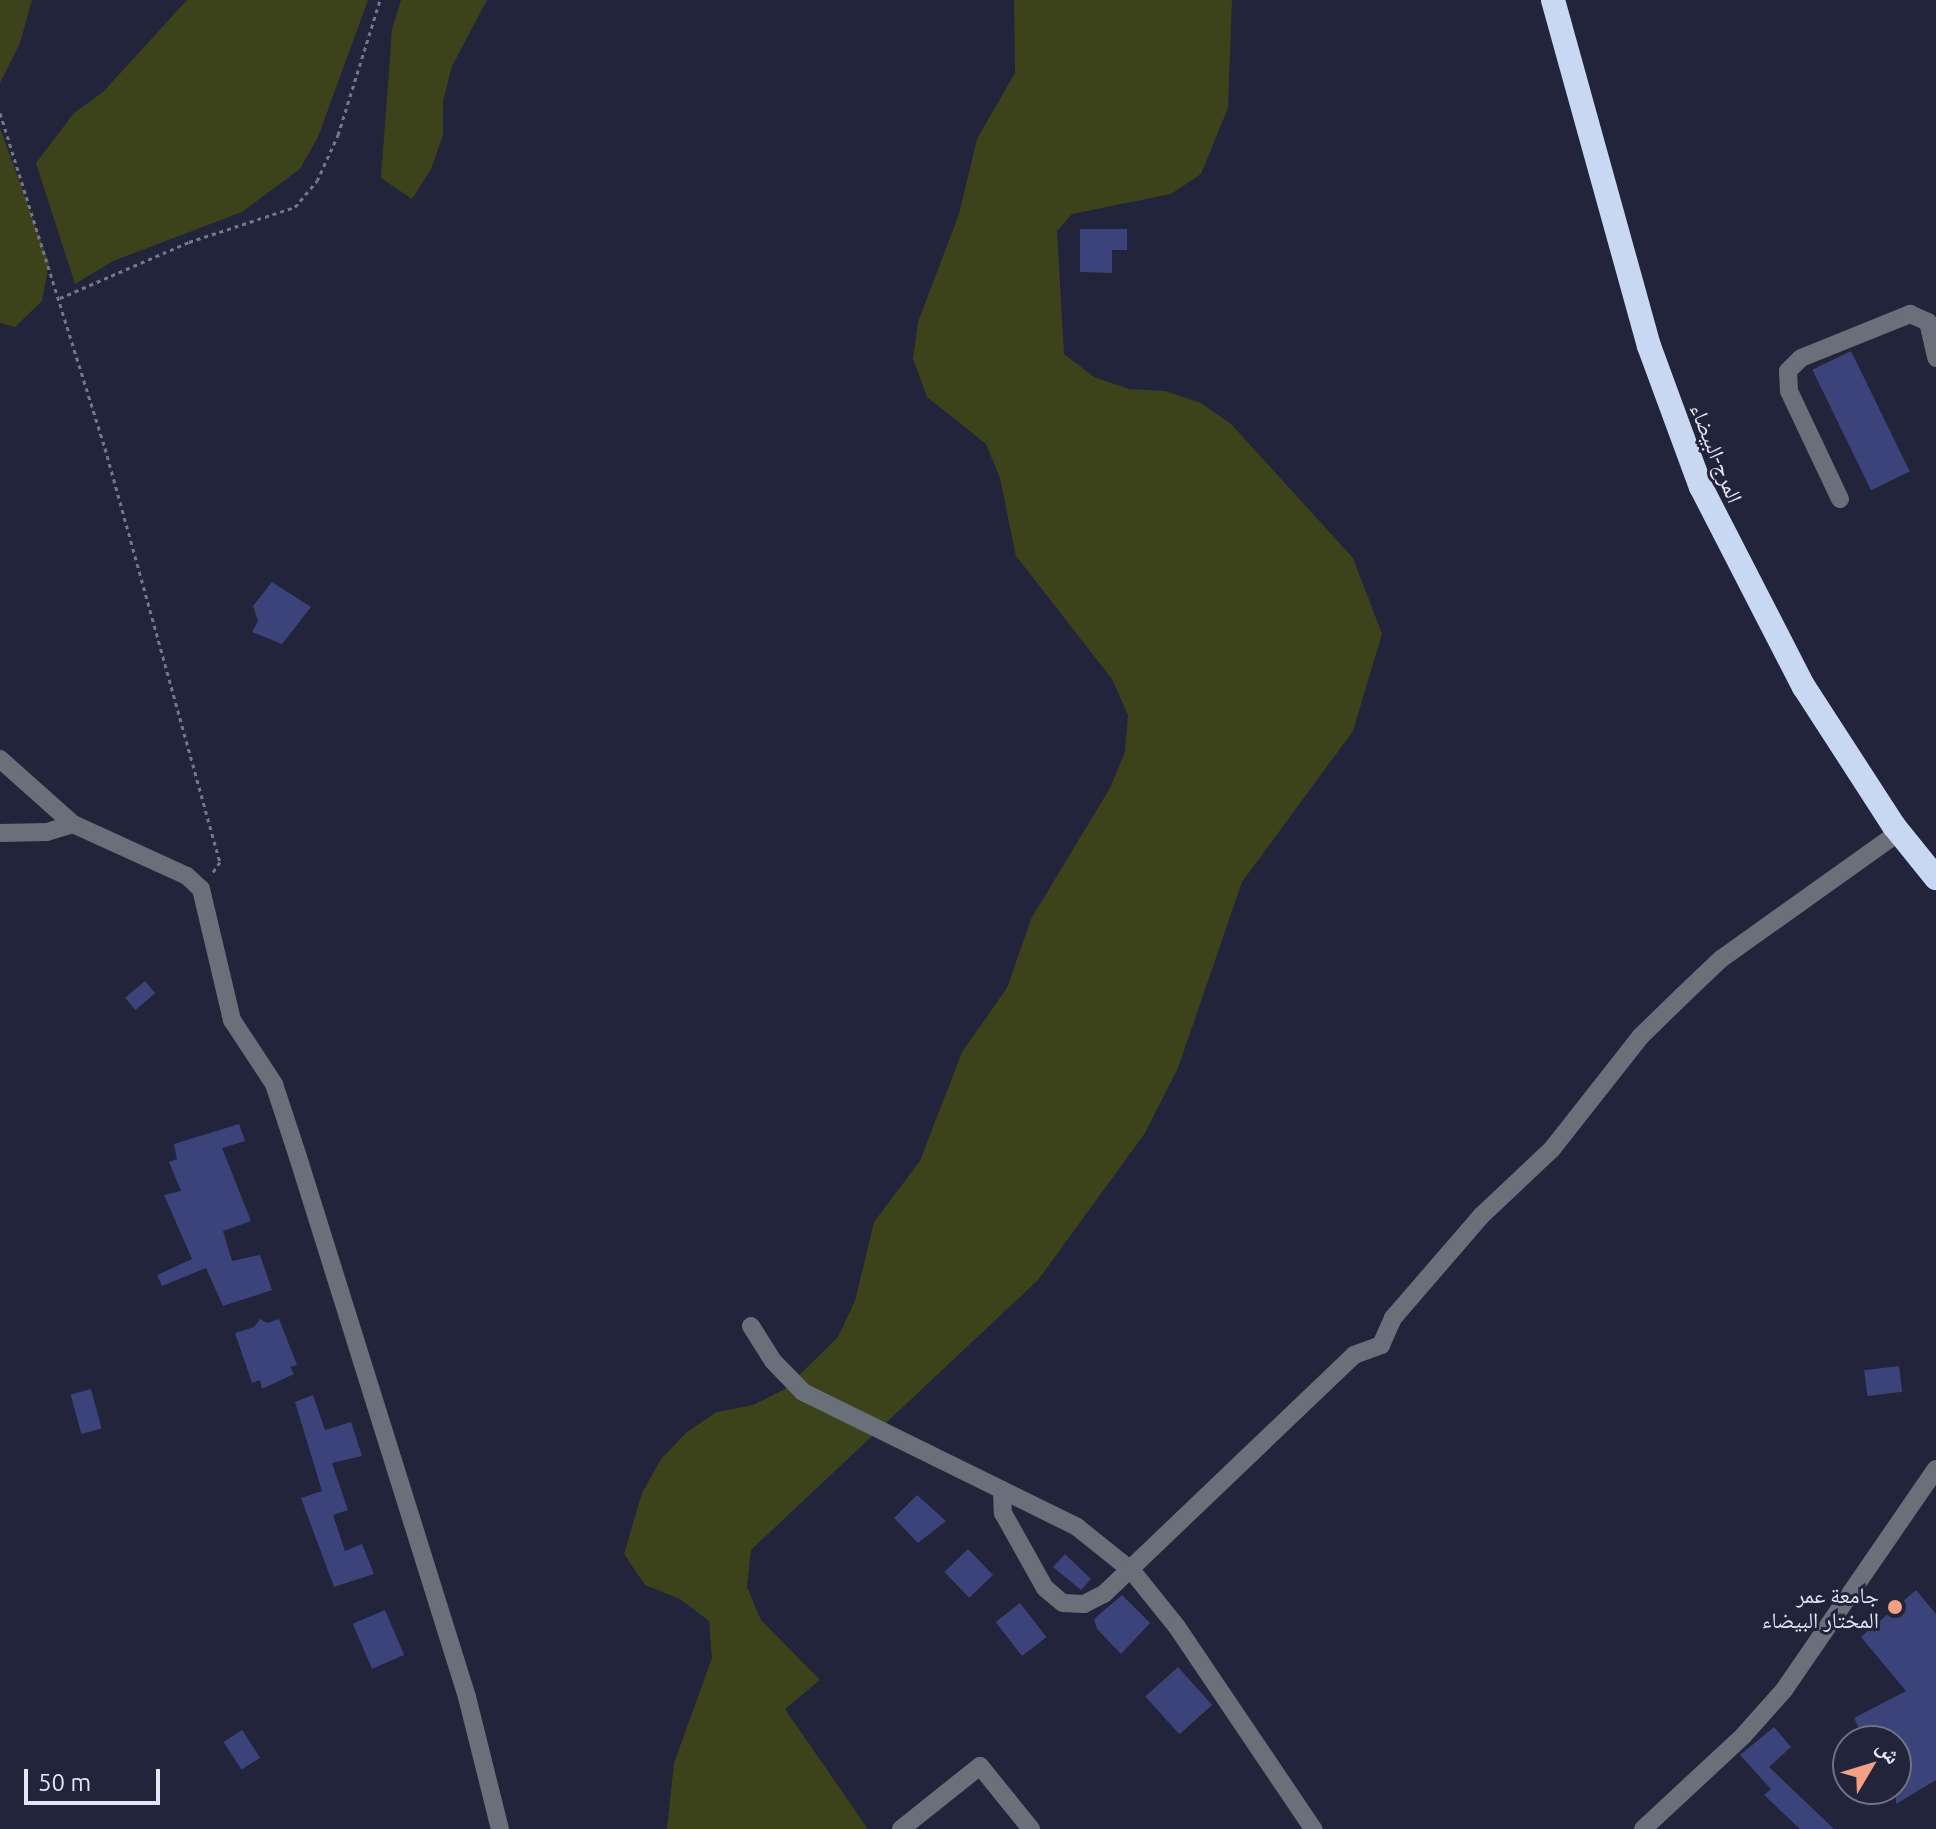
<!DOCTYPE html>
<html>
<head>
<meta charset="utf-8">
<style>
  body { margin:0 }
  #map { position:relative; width:1936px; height:1829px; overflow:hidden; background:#21243a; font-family:Ubuntu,"Noto Naskh Arabic",sans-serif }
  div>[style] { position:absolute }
  .green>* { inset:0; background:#3c431b }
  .building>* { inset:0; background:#3c437a; transform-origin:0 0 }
  .path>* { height:3px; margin-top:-1.5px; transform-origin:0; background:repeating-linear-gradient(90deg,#74778a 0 4px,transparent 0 8px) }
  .minor>* { height:18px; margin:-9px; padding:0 9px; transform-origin:9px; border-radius:9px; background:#6a707a }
  .highway>* { height:24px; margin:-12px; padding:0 12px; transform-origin:12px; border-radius:12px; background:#c8d8f2 }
  .dots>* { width:22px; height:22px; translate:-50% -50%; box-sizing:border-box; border:4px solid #21243a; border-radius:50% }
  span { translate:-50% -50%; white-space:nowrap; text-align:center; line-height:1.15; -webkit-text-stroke:6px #21243a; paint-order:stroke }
  .street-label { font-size:22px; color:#e3e6f5 }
  .poi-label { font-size:22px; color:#e3e6f5 }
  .right { translate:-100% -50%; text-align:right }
  .north { position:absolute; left:1832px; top:1725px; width:80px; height:80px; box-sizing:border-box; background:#21243a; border:2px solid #6f7285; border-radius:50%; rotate:52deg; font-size:22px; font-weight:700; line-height:32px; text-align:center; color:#e3e6f5 }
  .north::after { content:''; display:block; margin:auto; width:28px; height:36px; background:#f39f84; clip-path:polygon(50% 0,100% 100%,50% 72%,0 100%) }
  .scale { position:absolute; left:24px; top:1769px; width:136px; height:36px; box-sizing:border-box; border:4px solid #e3e6f5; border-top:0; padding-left:10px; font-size:24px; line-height:28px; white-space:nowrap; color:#e3e6f5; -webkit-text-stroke:6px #21243a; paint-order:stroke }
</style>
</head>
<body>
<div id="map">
  <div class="green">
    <div style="clip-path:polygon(0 0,32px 0,20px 43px,0 83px)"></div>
    <div style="clip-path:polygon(187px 0,368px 0,318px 137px,300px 169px,242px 212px,113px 261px,75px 284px,36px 163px,74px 113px,103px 92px)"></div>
    <div style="clip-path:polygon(401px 0,487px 0,452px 66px,443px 101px,443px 135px,431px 169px,412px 199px,381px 178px,392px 29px)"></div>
    <div style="clip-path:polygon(1014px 0,1232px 0,1228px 108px,1201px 174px,1171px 194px,1072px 214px,1057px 231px,1064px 354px,1094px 377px,1129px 389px,1165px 391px,1201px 403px,1231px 424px,1353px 558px,1382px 634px,1353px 731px,1242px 882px,1178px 1068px,1145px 1133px,1038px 1280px,751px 1550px,747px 1587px,761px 1620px,820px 1680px,785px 1709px,868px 1829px,667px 1829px,674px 1763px,712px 1658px,709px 1621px,680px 1599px,645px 1585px,624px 1554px,642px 1493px,661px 1459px,687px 1432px,717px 1412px,753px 1405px,785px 1389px,838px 1337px,855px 1301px,874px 1222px,920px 1161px,962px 1052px,1007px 988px,1031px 919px,1110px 788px,1125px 752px,1128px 715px,1112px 679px,1016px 556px,1000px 478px,986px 444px,927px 397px,913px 359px,918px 322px,959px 214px,977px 139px,1015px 73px)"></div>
    <div style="clip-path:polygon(0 128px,49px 263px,42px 301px,15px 327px,0 323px)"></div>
  </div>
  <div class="building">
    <div style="clip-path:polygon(1080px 229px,1127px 229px,1127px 250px,1112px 250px,1112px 273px,1080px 272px)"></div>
    <div style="left:1851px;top:351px;width:134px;height:43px;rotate:64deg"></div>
    <div style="clip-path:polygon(272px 582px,311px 607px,282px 644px,252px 632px,258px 621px,253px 606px)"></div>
    <div style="left:145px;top:981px;width:16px;height:26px;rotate:50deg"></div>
    <div style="clip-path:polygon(239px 1124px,245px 1141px,222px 1148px,251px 1221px,223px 1231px,232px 1261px,260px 1255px,272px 1290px,223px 1306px,206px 1268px,162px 1286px,157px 1275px,192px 1259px,164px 1195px,181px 1191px,169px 1162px,177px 1159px,174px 1144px)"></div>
    <div style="clip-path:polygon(260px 1319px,267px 1323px,279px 1319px,297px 1365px,290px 1367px,294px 1374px,262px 1389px,260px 1380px,252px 1383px,235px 1333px,254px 1327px)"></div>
    <div style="left:1899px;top:1366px;width:26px;height:35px;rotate:83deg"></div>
    <div style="left:91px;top:1389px;width:41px;height:21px;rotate:75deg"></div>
    <div style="clip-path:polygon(313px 1395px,325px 1430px,351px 1422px,362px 1456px,332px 1463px,348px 1510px,333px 1515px,345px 1551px,362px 1544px,374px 1574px,334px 1587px,301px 1498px,322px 1491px,295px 1402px)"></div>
    <div style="clip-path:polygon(917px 1495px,946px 1521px,918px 1543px,894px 1518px)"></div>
    <div style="left:968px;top:1549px;width:36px;height:33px;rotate:46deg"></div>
    <div style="clip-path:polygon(1065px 1554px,1091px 1579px,1081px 1590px,1053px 1567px)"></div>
    <div style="clip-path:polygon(1916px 1590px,1936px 1614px,1936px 1780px,1896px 1804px,1896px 1741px,1865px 1741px,1854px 1718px,1906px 1691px,1861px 1637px)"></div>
    <div style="clip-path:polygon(1122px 1595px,1150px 1623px,1121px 1654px,1097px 1629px,1094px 1619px)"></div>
    <div style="left:1020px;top:1603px;width:43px;height:31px;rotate:52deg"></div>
    <div style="left:385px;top:1610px;width:49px;height:35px;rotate:67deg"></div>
    <div style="left:1178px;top:1667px;width:51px;height:44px;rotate:48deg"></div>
    <div style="clip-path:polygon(1774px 1727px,1791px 1747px,1769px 1767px,1834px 1829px,1800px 1829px,1764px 1795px,1771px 1789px,1740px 1755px)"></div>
    <div style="left:242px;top:1730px;width:33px;height:22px;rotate:57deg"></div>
  </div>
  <div class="path">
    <div style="left:0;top:113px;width:351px;rotate:72.6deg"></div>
    <div style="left:105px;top:448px;width:430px;rotate:74.5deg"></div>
    <div style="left:220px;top:862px;width:16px;rotate:125deg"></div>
    <div style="left:60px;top:298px;width:141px;rotate:-23.5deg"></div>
    <div style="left:189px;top:242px;width:112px;rotate:-18.3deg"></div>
    <div style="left:295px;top:207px;width:34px;rotate:-50deg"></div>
    <div style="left:317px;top:181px;width:51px;rotate:-65.5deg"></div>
    <div style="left:338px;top:135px;width:141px;rotate:-72.7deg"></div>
  </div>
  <div class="minor">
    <div style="left:1840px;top:499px;width:119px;rotate:-115.3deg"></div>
    <div style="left:1789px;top:391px;width:20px;rotate:-93deg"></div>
    <div style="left:1788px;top:371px;width:18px;rotate:-45deg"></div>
    <div style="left:1801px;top:358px;width:118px;rotate:-22deg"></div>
    <div style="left:1910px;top:314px;width:20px;rotate:24deg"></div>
    <div style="left:1928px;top:322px;width:37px;rotate:77deg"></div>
    <div style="left:0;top:759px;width:98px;rotate:41.7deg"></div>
    <div style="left:73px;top:824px;width:125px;rotate:24.5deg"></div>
    <div style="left:187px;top:876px;width:19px;rotate:43deg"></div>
    <div style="left:201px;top:889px;width:135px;rotate:76.7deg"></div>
    <div style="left:232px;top:1020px;width:77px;rotate:56.7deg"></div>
    <div style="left:274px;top:1084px;width:77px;rotate:71.8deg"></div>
    <div style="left:298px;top:1157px;width:566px;rotate:72.62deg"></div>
    <div style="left:467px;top:1697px;width:136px;rotate:76deg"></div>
    <div style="left:0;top:833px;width:47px;rotate:-1.2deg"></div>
    <div style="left:47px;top:832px;width:27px;rotate:-17deg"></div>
    <div style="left:751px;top:1326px;width:41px;rotate:57.8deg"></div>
    <div style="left:773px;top:1361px;width:43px;rotate:45.9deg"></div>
    <div style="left:803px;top:1392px;width:305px;rotate:26.2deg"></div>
    <div style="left:1077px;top:1527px;width:70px;rotate:38.7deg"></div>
    <div style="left:1132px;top:1571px;width:72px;rotate:51.2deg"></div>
    <div style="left:1177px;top:1627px;width:244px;rotate:56deg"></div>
    <div style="left:1002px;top:1490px;width:23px;rotate:88deg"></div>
    <div style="left:1003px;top:1513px;width:86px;rotate:60.8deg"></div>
    <div style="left:1045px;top:1588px;width:23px;rotate:40deg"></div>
    <div style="left:1063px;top:1603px;width:21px;rotate:3deg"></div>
    <div style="left:1084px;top:1604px;width:22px;rotate:-27deg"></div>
    <div style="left:1104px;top:1594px;width:346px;rotate:-43.7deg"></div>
    <div style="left:1354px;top:1355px;width:29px;rotate:-20deg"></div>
    <div style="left:1381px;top:1345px;width:30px;rotate:-66deg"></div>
    <div style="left:1393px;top:1318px;width:135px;rotate:-49.2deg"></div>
    <div style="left:1481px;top:1216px;width:98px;rotate:-43.3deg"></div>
    <div style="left:1552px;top:1149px;width:144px;rotate:-51.8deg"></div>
    <div style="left:1641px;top:1036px;width:57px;rotate:-44.3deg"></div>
    <div style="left:1682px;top:996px;width:54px;rotate:-43.5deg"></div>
    <div style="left:1721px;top:959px;width:219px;rotate:-35.5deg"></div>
    <div style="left:901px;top:1829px;width:101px;rotate:-38.6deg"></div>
    <div style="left:980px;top:1766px;width:81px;rotate:51deg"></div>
    <div style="left:1643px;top:1829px;width:137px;rotate:-42.9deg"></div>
    <div style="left:1743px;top:1736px;width:62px;rotate:-48.3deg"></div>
    <div style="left:1784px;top:1690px;width:268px;rotate:-55.5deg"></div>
  </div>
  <div class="highway">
    <div style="left:1553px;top:0;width:359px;rotate:74.5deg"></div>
    <div style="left:1649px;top:346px;width:150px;rotate:69.8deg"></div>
    <div style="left:1701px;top:487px;width:225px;rotate:62.8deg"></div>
    <div style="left:1804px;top:687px;width:166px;rotate:57.1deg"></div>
    <div style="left:1894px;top:826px;width:67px;rotate:51.1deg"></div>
  </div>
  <div class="dots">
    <div style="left:1895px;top:1607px;background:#f39f84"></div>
  </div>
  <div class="street-label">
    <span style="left:1717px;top:453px;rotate:68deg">المرج-البيضاء</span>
  </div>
  <div class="poi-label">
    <span class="right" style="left:1879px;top:1607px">جامعة عمر<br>المختار البيضاء</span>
  </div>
  <div class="north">ش</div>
  <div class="scale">50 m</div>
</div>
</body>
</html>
